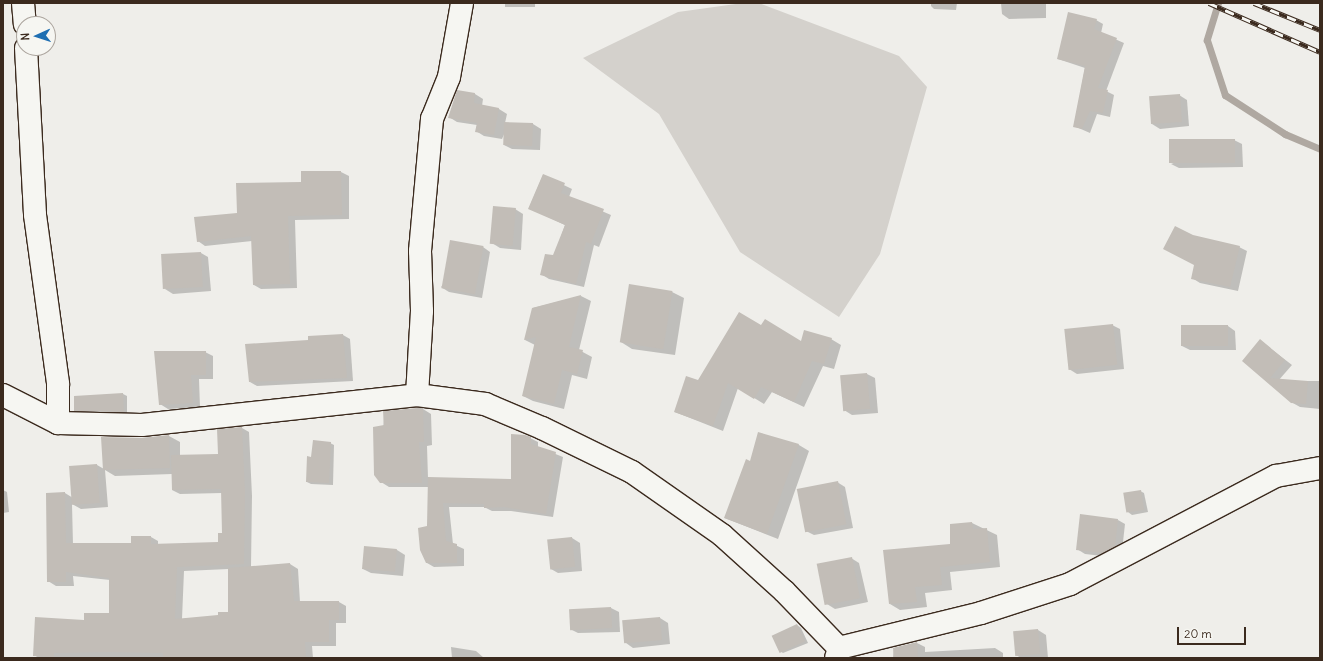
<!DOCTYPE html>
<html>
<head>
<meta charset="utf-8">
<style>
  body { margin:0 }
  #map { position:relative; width:1323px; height:661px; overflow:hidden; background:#efeeea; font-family:Delius,sans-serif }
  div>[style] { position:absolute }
  .green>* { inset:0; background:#d4d1cc }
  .shadow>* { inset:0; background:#0003; transform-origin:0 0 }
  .stream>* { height:7px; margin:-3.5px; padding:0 3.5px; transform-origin:3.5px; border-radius:3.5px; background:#afa8a1 }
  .building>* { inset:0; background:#c2bdb7; transform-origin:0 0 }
  .roads { filter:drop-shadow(1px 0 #3b2a1e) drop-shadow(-1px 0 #3b2a1e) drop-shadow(0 1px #3b2a1e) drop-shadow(0 -1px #3b2a1e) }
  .street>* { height:22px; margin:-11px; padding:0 11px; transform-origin:11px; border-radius:11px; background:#f6f6f2 }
  .rail>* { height:4.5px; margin-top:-2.25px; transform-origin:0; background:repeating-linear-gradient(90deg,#f6f6f2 0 9px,#3b2a1e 0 18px); box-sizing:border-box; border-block:1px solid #3b2a1e }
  span { translate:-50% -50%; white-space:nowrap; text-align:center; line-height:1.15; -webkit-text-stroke:3px #f6f6f2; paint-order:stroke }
  .frame { position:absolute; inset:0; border:4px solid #3b2a1e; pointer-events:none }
  .north { position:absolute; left:16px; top:16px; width:40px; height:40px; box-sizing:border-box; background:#f6f6f2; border:1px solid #aba49d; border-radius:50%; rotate:267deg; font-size:11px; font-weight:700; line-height:16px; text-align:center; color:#3b2a1e }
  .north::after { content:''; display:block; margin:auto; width:14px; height:18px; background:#1f6fb2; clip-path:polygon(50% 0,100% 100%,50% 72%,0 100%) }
  .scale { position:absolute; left:1177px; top:627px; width:69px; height:18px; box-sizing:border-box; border:2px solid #3b2a1e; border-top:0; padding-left:5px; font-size:12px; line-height:14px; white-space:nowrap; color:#3b2a1e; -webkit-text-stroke:3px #f6f6f2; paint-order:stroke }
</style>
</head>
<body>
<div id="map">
  <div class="green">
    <div style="clip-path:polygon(743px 3px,759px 3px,899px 56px,927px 87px,880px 254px,839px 317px,740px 252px,659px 114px,583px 58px,678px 12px)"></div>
  </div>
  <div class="shadow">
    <div style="left:505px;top:3px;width:30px;height:4px"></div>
    <div style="clip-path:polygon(931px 3px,957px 3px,956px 10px,934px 9px,931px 6px)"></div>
    <div style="clip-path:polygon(1001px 3px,1046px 3px,1046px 18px,1009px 19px,1002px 14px)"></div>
    <div style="clip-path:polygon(1096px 20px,1103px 24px,1101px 33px,1124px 43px,1106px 91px,1114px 95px,1110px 117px,1097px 114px,1090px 133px,1074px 126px,1085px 68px,1058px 59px)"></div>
    <div style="clip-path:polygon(458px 91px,475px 94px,483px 99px,482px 106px,499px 109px,507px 114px,505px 123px,533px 124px,541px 129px,540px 150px,512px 149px,504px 145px,505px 132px,502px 139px,484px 136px,476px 131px,477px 125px,457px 122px,449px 117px)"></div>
    <div style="clip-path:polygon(1179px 95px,1187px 100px,1189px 126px,1160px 129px,1152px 124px)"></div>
    <div style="clip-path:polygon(1234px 140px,1242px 144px,1243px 167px,1179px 168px,1171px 164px)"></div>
    <div style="clip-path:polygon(302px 172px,341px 172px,349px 176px,349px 219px,295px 220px,297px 288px,261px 289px,254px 285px,252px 241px,205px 246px,198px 241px,238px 214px,302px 183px)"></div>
    <div style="clip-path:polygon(543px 175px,572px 189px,569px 197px,611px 215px,599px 247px,594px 245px,584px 287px,549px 279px,541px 274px,554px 257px,565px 225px,529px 208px)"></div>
    <div style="clip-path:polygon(515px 209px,523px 214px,521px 250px,500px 248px,492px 243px)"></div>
    <div style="clip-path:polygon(1192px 236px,1239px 247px,1247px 251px,1238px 291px,1200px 283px,1192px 278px,1195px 265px)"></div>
    <div style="clip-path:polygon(483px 247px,490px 252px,482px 298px,449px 292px,441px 287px)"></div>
    <div style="clip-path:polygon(201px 253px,208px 257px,211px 291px,173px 294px,165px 289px)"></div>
    <div style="clip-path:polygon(672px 292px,684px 298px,675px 355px,632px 349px,621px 342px)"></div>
    <div style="clip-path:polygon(581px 296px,591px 301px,579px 350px,592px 357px,587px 379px,572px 375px,564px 409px,533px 401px,523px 396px,535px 345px,525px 340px,533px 308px)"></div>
    <div style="clip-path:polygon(1112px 325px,1120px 329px,1124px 369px,1077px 374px,1069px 369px)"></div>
    <div style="clip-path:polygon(762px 326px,801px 342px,831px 339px,841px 345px,834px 369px,823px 366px,804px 407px,772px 392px,764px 404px,738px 388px,723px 431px,675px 412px,699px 382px)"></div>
    <div style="clip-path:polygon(1228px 326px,1235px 331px,1236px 350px,1190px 350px,1182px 346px)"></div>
    <div style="clip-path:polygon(343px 335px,350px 339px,353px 381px,257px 386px,250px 382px)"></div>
    <div style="clip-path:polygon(1261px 341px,1292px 365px,1278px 381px,1320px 381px,1320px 409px,1300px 407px,1291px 402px,1243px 361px)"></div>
    <div style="clip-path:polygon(205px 352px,213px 356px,213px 379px,199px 379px,200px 407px,168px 409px,160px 404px)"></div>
    <div style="clip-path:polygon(867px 374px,875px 378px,878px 413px,852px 415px,844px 410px)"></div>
    <div style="clip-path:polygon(123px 394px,127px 396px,127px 414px,75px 410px)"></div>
    <div style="clip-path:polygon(423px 409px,431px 414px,432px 445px,427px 446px,428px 478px,512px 480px,530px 438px,538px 442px,538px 447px,563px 457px,553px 517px,511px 511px,492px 511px,484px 507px,449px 507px,453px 544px,464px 549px,464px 566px,434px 567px,427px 563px,429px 487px,389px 487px,381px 482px,384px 412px)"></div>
    <div style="clip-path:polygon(evenodd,242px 428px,249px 432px,252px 496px,251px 567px,290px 564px,298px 569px,300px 602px,339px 602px,346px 606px,346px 623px,336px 623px,336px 646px,312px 646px,313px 658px,39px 658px,34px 655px,85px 621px,110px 614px,110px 580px,73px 576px,74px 586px,56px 586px,48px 581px,65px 493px,73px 498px,97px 465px,104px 469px,142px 438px,169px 436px,180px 442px,180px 456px,219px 455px,242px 428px,105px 470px,115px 476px,172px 474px,172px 490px,180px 494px,222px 493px,223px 534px,219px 543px,158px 545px,158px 541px,151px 537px,132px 544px,73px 544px,72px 504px,81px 509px,108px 507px,105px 470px,242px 428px,229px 569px,229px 613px,219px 616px,182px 619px,184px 571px,229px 569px)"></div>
    <div style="clip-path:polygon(759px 434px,799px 445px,809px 451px,778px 539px,725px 518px,751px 462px)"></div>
    <div style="clip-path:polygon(330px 443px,334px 445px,333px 485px,311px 484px,307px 482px)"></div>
    <div style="clip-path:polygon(837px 482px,845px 487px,853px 528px,814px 535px,806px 531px)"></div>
    <div style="clip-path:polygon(3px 490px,7px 492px,9px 512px,3px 513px)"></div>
    <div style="clip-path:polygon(1140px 491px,1144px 493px,1148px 512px,1132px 515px,1128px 512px)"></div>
    <div style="clip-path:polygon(1118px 520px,1125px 524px,1122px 551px,1111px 557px,1085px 554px,1077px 549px)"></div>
    <div style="clip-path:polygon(972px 523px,997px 535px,1000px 567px,950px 572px,952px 590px,925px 593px,927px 607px,900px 610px,890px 604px)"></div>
    <div style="clip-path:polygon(572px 538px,580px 543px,582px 571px,558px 573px,551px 569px)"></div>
    <div style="clip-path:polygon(365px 547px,397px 550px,405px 555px,403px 576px,371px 573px,363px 569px)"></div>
    <div style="clip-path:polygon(851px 558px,859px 563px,868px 602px,835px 609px,827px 604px)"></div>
    <div style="clip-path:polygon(611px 608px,619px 612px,620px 632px,578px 633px,570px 629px)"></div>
    <div style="clip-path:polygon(660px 618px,668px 623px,670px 644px,633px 648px,626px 643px)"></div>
    <div style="clip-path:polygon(797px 625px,801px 628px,808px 643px,783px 653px,780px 651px)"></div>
    <div style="clip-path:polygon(1038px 630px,1046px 635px,1048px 658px,1021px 658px,1016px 655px)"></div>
    <div style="clip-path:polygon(917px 643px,925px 647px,925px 652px,995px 648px,1003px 653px,1003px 658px,893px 658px,894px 648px)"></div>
    <div style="clip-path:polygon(451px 647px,476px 651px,484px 658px,452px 658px)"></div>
  </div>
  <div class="stream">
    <div style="left:1218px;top:3px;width:39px;rotate:107deg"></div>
    <div style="left:1207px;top:40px;width:58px;rotate:71.9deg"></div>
    <div style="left:1225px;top:95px;width:72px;rotate:33deg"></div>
    <div style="left:1285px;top:134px;width:38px;rotate:23deg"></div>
  </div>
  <div class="building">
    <div style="clip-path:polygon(1068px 12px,1097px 19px,1094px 29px,1117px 38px,1098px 88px,1108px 90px,1103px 113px,1090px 111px,1082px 129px,1073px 127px,1085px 66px,1057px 59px)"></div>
    <div style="clip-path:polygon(457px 90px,475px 93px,474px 103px,499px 108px,494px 135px,475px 132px,477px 123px,448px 118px)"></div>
    <div style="left:1180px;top:94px;width:28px;height:31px;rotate:86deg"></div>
    <div style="left:504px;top:122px;width:29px;height:23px;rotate:2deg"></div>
    <div style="left:1235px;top:139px;width:24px;height:66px;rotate:90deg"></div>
    <div style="clip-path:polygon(301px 171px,341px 171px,342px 215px,288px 216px,290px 284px,253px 285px,251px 236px,197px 242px,194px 217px,237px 213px,236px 183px,301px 182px)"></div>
    <div style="clip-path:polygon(543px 174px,565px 183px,561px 193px,604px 209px,591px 244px,586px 242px,576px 284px,540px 275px,545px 254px,553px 255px,565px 225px,528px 209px)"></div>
    <div style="left:493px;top:206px;width:23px;height:38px;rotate:5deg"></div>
    <div style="clip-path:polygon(1175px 226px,1193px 235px,1240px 246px,1230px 287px,1191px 279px,1194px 265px,1163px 249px)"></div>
    <div style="left:450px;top:240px;width:34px;height:49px;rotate:10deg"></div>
    <div style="left:201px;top:252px;width:35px;height:40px;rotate:87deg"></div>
    <div style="left:629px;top:284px;width:44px;height:59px;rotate:9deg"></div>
    <div style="clip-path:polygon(581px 295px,569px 347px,583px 350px,577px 374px,562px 370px,554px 404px,522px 396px,536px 337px,524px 340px,532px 308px)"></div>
    <div style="clip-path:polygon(739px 312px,761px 325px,765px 319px,801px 341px,804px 330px,832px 338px,824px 364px,812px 361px,794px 402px,761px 387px,754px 399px,728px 383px,713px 426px,674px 412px,686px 376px,698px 380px)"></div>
    <div style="left:1113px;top:324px;width:41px;height:49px;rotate:84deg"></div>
    <div style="left:1228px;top:325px;width:21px;height:47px;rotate:90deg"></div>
    <div style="clip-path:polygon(343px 334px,347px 378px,249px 382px,245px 344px,308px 340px,308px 336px)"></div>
    <div style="clip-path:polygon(1260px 339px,1285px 360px,1270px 378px,1308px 381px,1306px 404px,1291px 403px,1242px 361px)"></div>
    <div style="clip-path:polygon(154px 351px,206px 351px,206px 375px,191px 375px,193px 403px,159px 405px)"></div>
    <div style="left:867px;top:373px;width:36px;height:27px;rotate:85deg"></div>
    <div style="clip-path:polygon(123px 393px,124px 412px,74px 411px,74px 396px)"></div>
    <div style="clip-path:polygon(417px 408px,423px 408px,424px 442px,419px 442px,422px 483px,380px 483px,374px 475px,373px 427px,384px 425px,383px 411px)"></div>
    <div style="clip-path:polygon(242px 427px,245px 491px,244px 564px,177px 567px,175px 619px,218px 615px,218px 612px,228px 612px,228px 568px,290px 563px,294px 601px,339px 601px,339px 620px,329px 620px,329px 642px,305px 642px,306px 658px,163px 658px,163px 653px,109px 652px,54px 653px,54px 657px,33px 656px,35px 617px,84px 620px,84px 613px,109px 613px,109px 578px,66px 572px,66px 582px,47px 582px,46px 493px,65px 492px,66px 543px,131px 543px,131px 536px,151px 536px,151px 544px,218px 542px,218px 533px,222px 533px,221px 489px,172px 490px,171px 455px,218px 454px,217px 429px)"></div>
    <div style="clip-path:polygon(758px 432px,799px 444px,767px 534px,724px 518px,746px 459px,750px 461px)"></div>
    <div style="clip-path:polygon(511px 434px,525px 435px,531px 437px,531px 444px,556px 452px,546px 514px,504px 507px,484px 508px,484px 504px,443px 503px,446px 541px,457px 544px,457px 563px,426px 563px,420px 550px,418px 528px,427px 526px,428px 477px,511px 479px)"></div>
    <div style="clip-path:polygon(169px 435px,170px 468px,103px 470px,101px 437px,142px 438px)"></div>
    <div style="clip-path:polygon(313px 440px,331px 442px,329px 483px,306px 482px,307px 456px,311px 457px)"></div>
    <div style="left:97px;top:464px;width:39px;height:28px;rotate:86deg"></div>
    <div style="left:838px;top:481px;width:44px;height:42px;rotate:79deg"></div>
    <div style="left:1141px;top:490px;width:20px;height:18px;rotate:81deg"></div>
    <div style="clip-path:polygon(1080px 514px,1118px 519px,1115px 547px,1103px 553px,1076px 550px)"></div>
    <div style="clip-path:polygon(972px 522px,973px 529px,987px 528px,990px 562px,940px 567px,942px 585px,915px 587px,917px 602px,889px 604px,883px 550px,950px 544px,950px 524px)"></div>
    <div style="left:572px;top:537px;width:30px;height:25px;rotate:84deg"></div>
    <div style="left:364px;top:546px;width:33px;height:23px;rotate:5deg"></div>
    <div style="left:852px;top:557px;width:42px;height:36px;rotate:79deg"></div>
    <div style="left:611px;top:607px;width:21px;height:42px;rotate:87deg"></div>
    <div style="left:660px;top:617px;width:23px;height:38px;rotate:85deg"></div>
    <div style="left:797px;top:624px;width:19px;height:28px;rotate:65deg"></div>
    <div style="left:1038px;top:629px;width:25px;height:25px;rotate:85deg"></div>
    <div style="clip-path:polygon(917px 642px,918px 658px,894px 658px,893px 648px)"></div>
  </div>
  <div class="roads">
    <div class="street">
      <div style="left:23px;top:3px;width:21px;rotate:85deg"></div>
      <div style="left:26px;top:48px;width:167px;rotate:86.9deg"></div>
      <div style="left:35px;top:215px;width:171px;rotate:82.2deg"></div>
      <div style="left:58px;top:384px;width:39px;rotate:90deg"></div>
      <div style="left:58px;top:423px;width:84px;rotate:1.4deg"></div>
      <div style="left:142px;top:425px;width:277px;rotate:-6.2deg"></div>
      <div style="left:417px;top:395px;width:69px;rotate:7.5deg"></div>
      <div style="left:485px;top:404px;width:62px;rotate:22.8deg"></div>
      <div style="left:542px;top:428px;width:100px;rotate:26.1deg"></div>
      <div style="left:632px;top:472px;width:110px;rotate:35deg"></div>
      <div style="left:722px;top:535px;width:84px;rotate:42.1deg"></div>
      <div style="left:784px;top:591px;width:79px;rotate:46deg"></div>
      <div style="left:3px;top:395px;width:62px;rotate:27deg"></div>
      <div style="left:417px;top:395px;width:84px;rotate:-86.6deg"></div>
      <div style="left:422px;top:311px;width:60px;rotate:-91.9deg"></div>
      <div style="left:420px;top:251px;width:133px;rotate:-84.8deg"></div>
      <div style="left:432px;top:119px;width:45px;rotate:-68deg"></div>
      <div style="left:449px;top:77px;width:75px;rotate:-80deg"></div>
      <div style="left:836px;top:658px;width:10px;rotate:-73deg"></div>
      <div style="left:839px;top:648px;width:146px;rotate:-13.8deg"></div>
      <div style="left:981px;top:613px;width:94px;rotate:-18deg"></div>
      <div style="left:1070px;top:584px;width:233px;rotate:-27.7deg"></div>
      <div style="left:1276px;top:476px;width:45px;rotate:-10.3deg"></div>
    </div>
  </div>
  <div class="rail">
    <div style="left:1209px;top:3px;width:121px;rotate:23.8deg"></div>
    <div style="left:1254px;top:3px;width:71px;rotate:22.2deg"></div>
  </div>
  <div class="frame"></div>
  <div class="north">N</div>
  <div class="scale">20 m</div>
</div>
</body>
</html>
